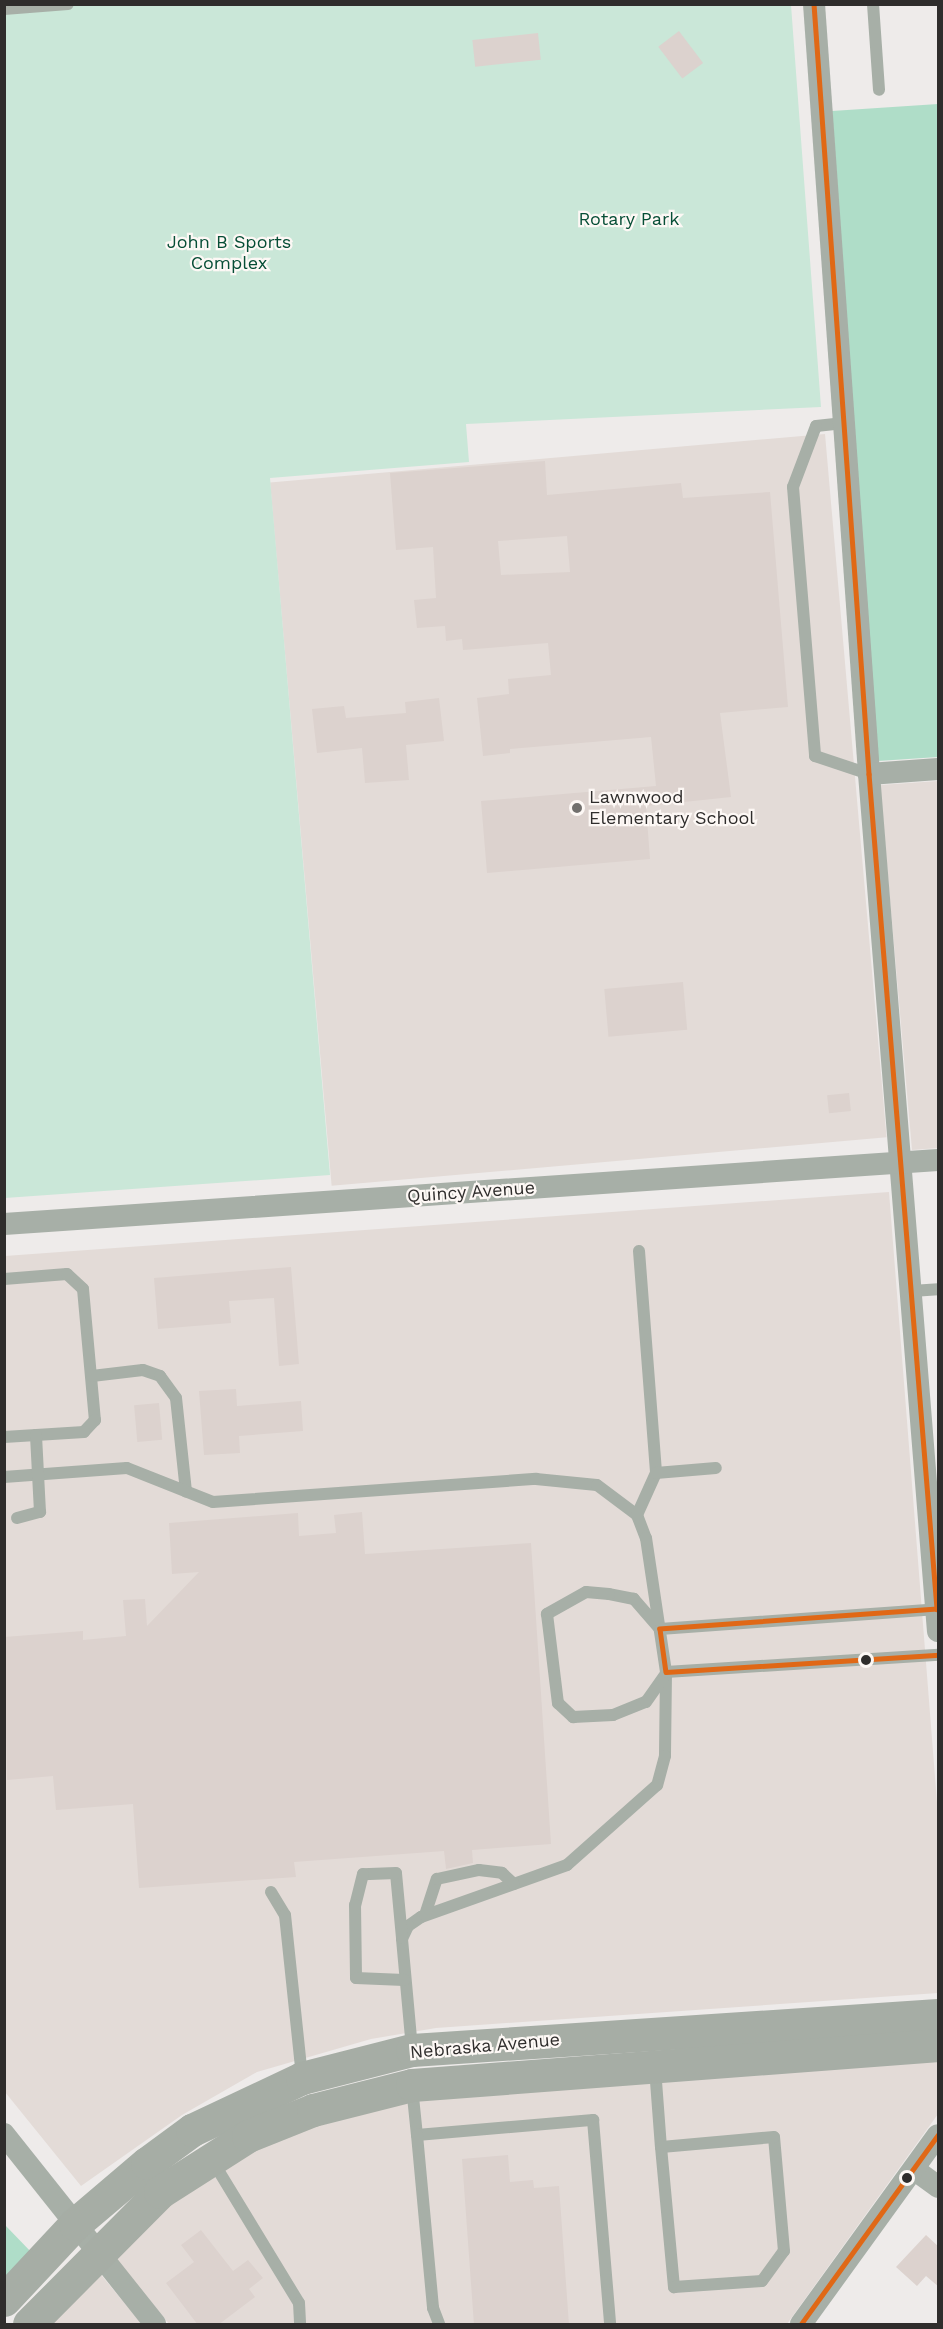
<!DOCTYPE html>
<html>
<head>
<meta charset="utf-8">
<style>
  body { margin:0 }
  #map { position:relative; width:943px; height:2329px; overflow:hidden; background:#eeebea; font-family:"Work Sans",sans-serif }
  div>[style] { position:absolute }
  .built>* { inset:0; background:#e3dbd7; transform-origin:0 0 }
  .green>* { inset:0; background:#cae7d8 }
  .forest>* { inset:0; background:#afddc8 }
  .building>* { inset:0; background:#dcd2ce; transform-origin:0 0 }
  .lane>* { height:12px; margin:-6px; padding:0 6px; transform-origin:6px; border-radius:6px; background:#a7afa7 }
  .street>* { height:22px; margin:-11px; padding:0 11px; transform-origin:11px; border-radius:11px; background:#a7afa7 }
  .secondary>* { height:33px; margin:-16.5px; padding:0 16.5px; transform-origin:16.5px; border-radius:16.5px; background:#a6ada5 }
  .bus-1>* { height:4.5px; margin:-2.25px; padding:0 2.25px; transform-origin:2.25px; border-radius:2.25px; background:#e06816 }
  .dots>* { width:16px; height:16px; translate:-50% -50%; box-sizing:border-box; border:3px solid #fdf8f5; border-radius:50% }
  span { translate:-50% -50%; white-space:nowrap; text-align:center; line-height:1.15; -webkit-text-stroke:4.5px #fdf8f5; paint-order:stroke }
  .park-label { font-size:18px; color:#064e36 }
  .poi-label { font-size:18px; color:#2f2d2c }
  .left { translate:0 -50%; text-align:left }
  .street-label { font-size:18px; color:#2f2d2c }
  .frame { position:absolute; inset:0; border:6px solid #2f2d2c; pointer-events:none }
</style>
</head>
<body>
<div id="map">
  <div class="built">
    <div style="left:825px;top:434px;width:706px;height:557px;rotate:85deg"></div>
    <div style="clip-path:polygon(938px 781px,938px 1148px,912px 1150px,880px 785px)"></div>
    <div style="clip-path:polygon(889px 1192px,938px 1815px,938px 1993px,436px 2028px,371px 2039px,257px 2072px,182px 2115px,81px 2186px,5px 2092px,5px 1256px)"></div>
    <div style="clip-path:polygon(938px 2057px,938px 2114px,787px 2324px,169px 2324px,112px 2255px,167px 2202px,252px 2147px,380px 2104px)"></div>
    <div style="clip-path:polygon(97px 2270px,142px 2324px,43px 2324px)"></div>
  </div>
  <div class="green">
    <div style="clip-path:polygon(5px 5px,791px 5px,821px 407px,466px 424px,469px 462px,270px 478px,330px 1175px,5px 1198px)"></div>
  </div>
  <div class="forest">
    <div style="clip-path:polygon(938px 104px,938px 757px,878px 761px,832px 111px)"></div>
    <div style="clip-path:polygon(5px 2225px,33px 2254px,5px 2284px)"></div>
  </div>
  <div class="building">
    <div style="left:679px;top:31px;width:40px;height:26px;rotate:53deg"></div>
    <div style="left:538px;top:33px;width:27px;height:66px;rotate:84deg"></div>
    <div style="clip-path:polygon(evenodd,545px 461px,547px 495px,681px 483px,683px 498px,770px 492px,788px 707px,720px 713px,731px 797px,646px 806px,650px 859px,487px 873px,481px 801px,656px 786px,651px 737px,510px 749px,510px 753px,483px 756px,477px 698px,509px 694px,508px 679px,551px 675px,548px 643px,463px 650px,462px 639px,446px 641px,445px 626px,417px 628px,414px 600px,436px 598px,433px 547px,396px 550px,390px 473px,545px 461px,567px 536px,570px 572px,501px 575px,498px 541px,567px 536px)"></div>
    <div style="clip-path:polygon(439px 698px,444px 741px,406px 745px,409px 780px,365px 783px,362px 748px,317px 753px,312px 709px,344px 706px,346px 718px,406px 713px,405px 702px)"></div>
    <div style="left:683px;top:982px;width:48px;height:79px;rotate:85deg"></div>
    <div style="left:849px;top:1093px;width:18px;height:22px;rotate:84deg"></div>
    <div style="clip-path:polygon(291px 1267px,299px 1364px,279px 1366px,274px 1298px,229px 1301px,231px 1323px,158px 1329px,154px 1278px)"></div>
    <div style="clip-path:polygon(236px 1389px,237px 1406px,301px 1401px,303px 1431px,239px 1436px,240px 1453px,204px 1455px,199px 1391px)"></div>
    <div style="left:159px;top:1403px;width:37px;height:25px;rotate:85deg"></div>
    <div style="clip-path:polygon(362px 1512px,365px 1554px,531px 1543px,551px 1844px,472px 1850px,473px 1863px,446px 1869px,444px 1851px,294px 1862px,296px 1877px,139px 1888px,133px 1804px,56px 1810px,53px 1776px,7px 1780px,4px 1637px,83px 1631px,83px 1640px,126px 1636px,123px 1600px,145px 1599px,147px 1626px,199px 1572px,172px 1574px,169px 1523px,298px 1513px,299px 1536px,336px 1533px,334px 1515px)"></div>
    <div style="clip-path:polygon(508px 2155px,510px 2182px,533px 2180px,534px 2188px,559px 2186px,569px 2325px,474px 2325px,462px 2159px)"></div>
    <div style="clip-path:polygon(201px 2230px,233px 2271px,248px 2260px,263px 2278px,249px 2289px,255px 2297px,218px 2325px,198px 2325px,166px 2283px,194px 2262px,181px 2245px)"></div>
    <div style="clip-path:polygon(926px 2235px,939px 2247px,939px 2287px,926px 2276px,917px 2286px,896px 2267px)"></div>
  </div>
  <div class="lane">
    <div style="left:873px;top:4px;width:86px;rotate:86deg"></div>
    <div style="left:4px;top:9px;width:64px;rotate:-4.5deg"></div>
    <div style="left:844px;top:423px;width:28px;rotate:174deg"></div>
    <div style="left:816px;top:426px;width:65px;rotate:110.7deg"></div>
    <div style="left:793px;top:487px;width:270px;rotate:85.3deg"></div>
    <div style="left:815px;top:756px;width:57px;rotate:18.4deg"></div>
    <div style="left:639px;top:1251px;width:223px;rotate:85.6deg"></div>
    <div style="left:4px;top:1279px;width:63px;rotate:-4.5deg"></div>
    <div style="left:67px;top:1274px;width:22px;rotate:43deg"></div>
    <div style="left:83px;top:1289px;width:132px;rotate:84.8deg"></div>
    <div style="left:95px;top:1420px;width:16px;rotate:133deg"></div>
    <div style="left:84px;top:1432px;width:80px;rotate:176.4deg"></div>
    <div style="left:912px;top:1291px;width:26px;rotate:-4deg"></div>
    <div style="left:92px;top:1376px;width:51px;rotate:-6.7deg"></div>
    <div style="left:143px;top:1370px;width:18px;rotate:19deg"></div>
    <div style="left:160px;top:1376px;width:27px;rotate:54deg"></div>
    <div style="left:176px;top:1398px;width:94px;rotate:83.9deg"></div>
    <div style="left:4px;top:1477px;width:123px;rotate:-4.2deg"></div>
    <div style="left:127px;top:1468px;width:92px;rotate:21.6deg"></div>
    <div style="left:213px;top:1502px;width:324px;rotate:-4.1deg"></div>
    <div style="left:536px;top:1479px;width:61px;rotate:5.6deg"></div>
    <div style="left:597px;top:1485px;width:50px;rotate:36.9deg"></div>
    <div style="left:637px;top:1515px;width:25px;rotate:69deg"></div>
    <div style="left:646px;top:1538px;width:135px;rotate:81.5deg"></div>
    <div style="left:666px;top:1672px;width:84px;rotate:90.7deg"></div>
    <div style="left:665px;top:1756px;width:30px;rotate:105deg"></div>
    <div style="left:657px;top:1785px;width:120px;rotate:138.4deg"></div>
    <div style="left:567px;top:1865px;width:155px;rotate:160.4deg"></div>
    <div style="left:421px;top:1917px;width:16px;rotate:145deg"></div>
    <div style="left:408px;top:1926px;width:14px;rotate:115deg"></div>
    <div style="left:402px;top:1939px;width:110px;rotate:84.8deg"></div>
    <div style="left:637px;top:1515px;width:46px;rotate:-65.7deg"></div>
    <div style="left:656px;top:1473px;width:60px;rotate:-4.8deg"></div>
    <div style="left:17px;top:1518px;width:24px;rotate:-15deg"></div>
    <div style="left:40px;top:1512px;width:77px;rotate:-93deg"></div>
    <div style="left:660px;top:1629px;width:40px;rotate:-131deg"></div>
    <div style="left:634px;top:1599px;width:25px;rotate:-169deg"></div>
    <div style="left:609px;top:1594px;width:23px;rotate:-175deg"></div>
    <div style="left:586px;top:1592px;width:45px;rotate:150.6deg"></div>
    <div style="left:547px;top:1614px;width:90px;rotate:83deg"></div>
    <div style="left:558px;top:1703px;width:21px;rotate:43deg"></div>
    <div style="left:573px;top:1717px;width:40px;rotate:-2.9deg"></div>
    <div style="left:613px;top:1715px;width:35px;rotate:-22deg"></div>
    <div style="left:646px;top:1702px;width:35px;rotate:-55deg"></div>
    <div style="left:660px;top:1629px;width:278px;rotate:-4.1deg"></div>
    <div style="left:666px;top:1672px;width:273px;rotate:-3.6deg"></div>
    <div style="left:271px;top:1892px;width:27px;rotate:59deg"></div>
    <div style="left:285px;top:1915px;width:163px;rotate:84deg"></div>
    <div style="left:425px;top:1915px;width:38px;rotate:-72deg"></div>
    <div style="left:437px;top:1879px;width:43px;rotate:-12.1deg"></div>
    <div style="left:479px;top:1870px;width:23px;rotate:7deg"></div>
    <div style="left:502px;top:1873px;width:16px;rotate:43deg"></div>
    <div style="left:402px;top:1938px;width:65px;rotate:-95.3deg"></div>
    <div style="left:396px;top:1873px;width:33px;rotate:178deg"></div>
    <div style="left:363px;top:1874px;width:32px;rotate:104deg"></div>
    <div style="left:355px;top:1905px;width:73px;rotate:89.2deg"></div>
    <div style="left:356px;top:1978px;width:48px;rotate:2.4deg"></div>
    <div style="left:655px;top:2068px;width:79px;rotate:85.7deg"></div>
    <div style="left:661px;top:2147px;width:141px;rotate:84.7deg"></div>
    <div style="left:674px;top:2287px;width:88px;rotate:-3.9deg"></div>
    <div style="left:762px;top:2281px;width:37px;rotate:-54deg"></div>
    <div style="left:784px;top:2251px;width:114px;rotate:-95deg"></div>
    <div style="left:774px;top:2137px;width:113px;rotate:174.9deg"></div>
    <div style="left:412px;top:2087px;width:48px;rotate:84.1deg"></div>
    <div style="left:417px;top:2135px;width:177px;rotate:-4.9deg"></div>
    <div style="left:593px;top:2120px;width:205px;rotate:85.2deg"></div>
    <div style="left:417px;top:2135px;width:174px;rotate:84.7deg"></div>
    <div style="left:433px;top:2308px;width:17px;rotate:69deg"></div>
    <div style="left:212px;top:2160px;width:167px;rotate:58.7deg"></div>
    <div style="left:299px;top:2303px;width:21px;rotate:87deg"></div>
  </div>
  <div class="street">
    <div style="left:814px;top:4px;width:772px;rotate:85.91deg"></div>
    <div style="left:869px;top:774px;width:860px;rotate:85.4deg"></div>
    <div style="left:869px;top:774px;width:69px;rotate:-4.1deg"></div>
    <div style="left:4px;top:1224px;width:936px;rotate:-3.92deg"></div>
    <div style="left:4px;top:2134px;width:243px;rotate:51.5deg"></div>
    <div style="left:915px;top:2170px;width:29px;rotate:36deg"></div>
    <div style="left:801px;top:2324px;width:233px;rotate:-54.1deg"></div>
  </div>
  <div class="secondary">
    <div style="left:4px;top:2300px;width:104px;rotate:-46.9deg"></div>
    <div style="left:75px;top:2224px;width:94px;rotate:-40.3deg"></div>
    <div style="left:147px;top:2163px;width:56px;rotate:-36.3deg"></div>
    <div style="left:192px;top:2130px;width:122px;rotate:-25.3deg"></div>
    <div style="left:302px;top:2078px;width:114px;rotate:-14.3deg"></div>
    <div style="left:412px;top:2050px;width:527px;rotate:-3.81deg"></div>
    <div style="left:29px;top:2324px;width:186px;rotate:-45.2deg"></div>
    <div style="left:160px;top:2192px;width:104px;rotate:-32.5deg"></div>
    <div style="left:248px;top:2136px;width:70px;rotate:-21.8deg"></div>
    <div style="left:313px;top:2110px;width:102px;rotate:-14.2deg"></div>
    <div style="left:412px;top:2085px;width:528px;rotate:-4.35deg"></div>
  </div>
  <div class="bus-1">
    <div style="left:814px;top:4px;width:772px;rotate:85.91deg"></div>
    <div style="left:869px;top:774px;width:838px;rotate:85.34deg"></div>
    <div style="left:937px;top:1609px;width:278px;rotate:175.9deg"></div>
    <div style="left:660px;top:1629px;width:43px;rotate:82.1deg"></div>
    <div style="left:666px;top:1672px;width:273px;rotate:-3.6deg"></div>
    <div style="left:801px;top:2324px;width:233px;rotate:-54.1deg"></div>
  </div>
  <div class="dots">
    <div style="left:577px;top:808px;background:#72706e"></div>
    <div style="left:866px;top:1660px;background:#2f2d2c"></div>
    <div style="left:907px;top:2178px;background:#2f2d2c"></div>
  </div>
  <div class="park-label">
    <span style="left:629px;top:219px">Rotary Park</span>
    <span style="left:229px;top:253px">John B Sports<br>Complex</span>
  </div>
  <div class="poi-label">
    <span class="left" style="left:589px;top:808px">Lawnwood<br>Elementary School</span>
  </div>
  <div class="street-label">
    <span style="left:471px;top:1192px;rotate:-4deg">Quincy Avenue</span>
    <span style="left:485px;top:2046px;rotate:-5deg">Nebraska Avenue</span>
  </div>
  <div class="frame"></div>
</div>
</body>
</html>
